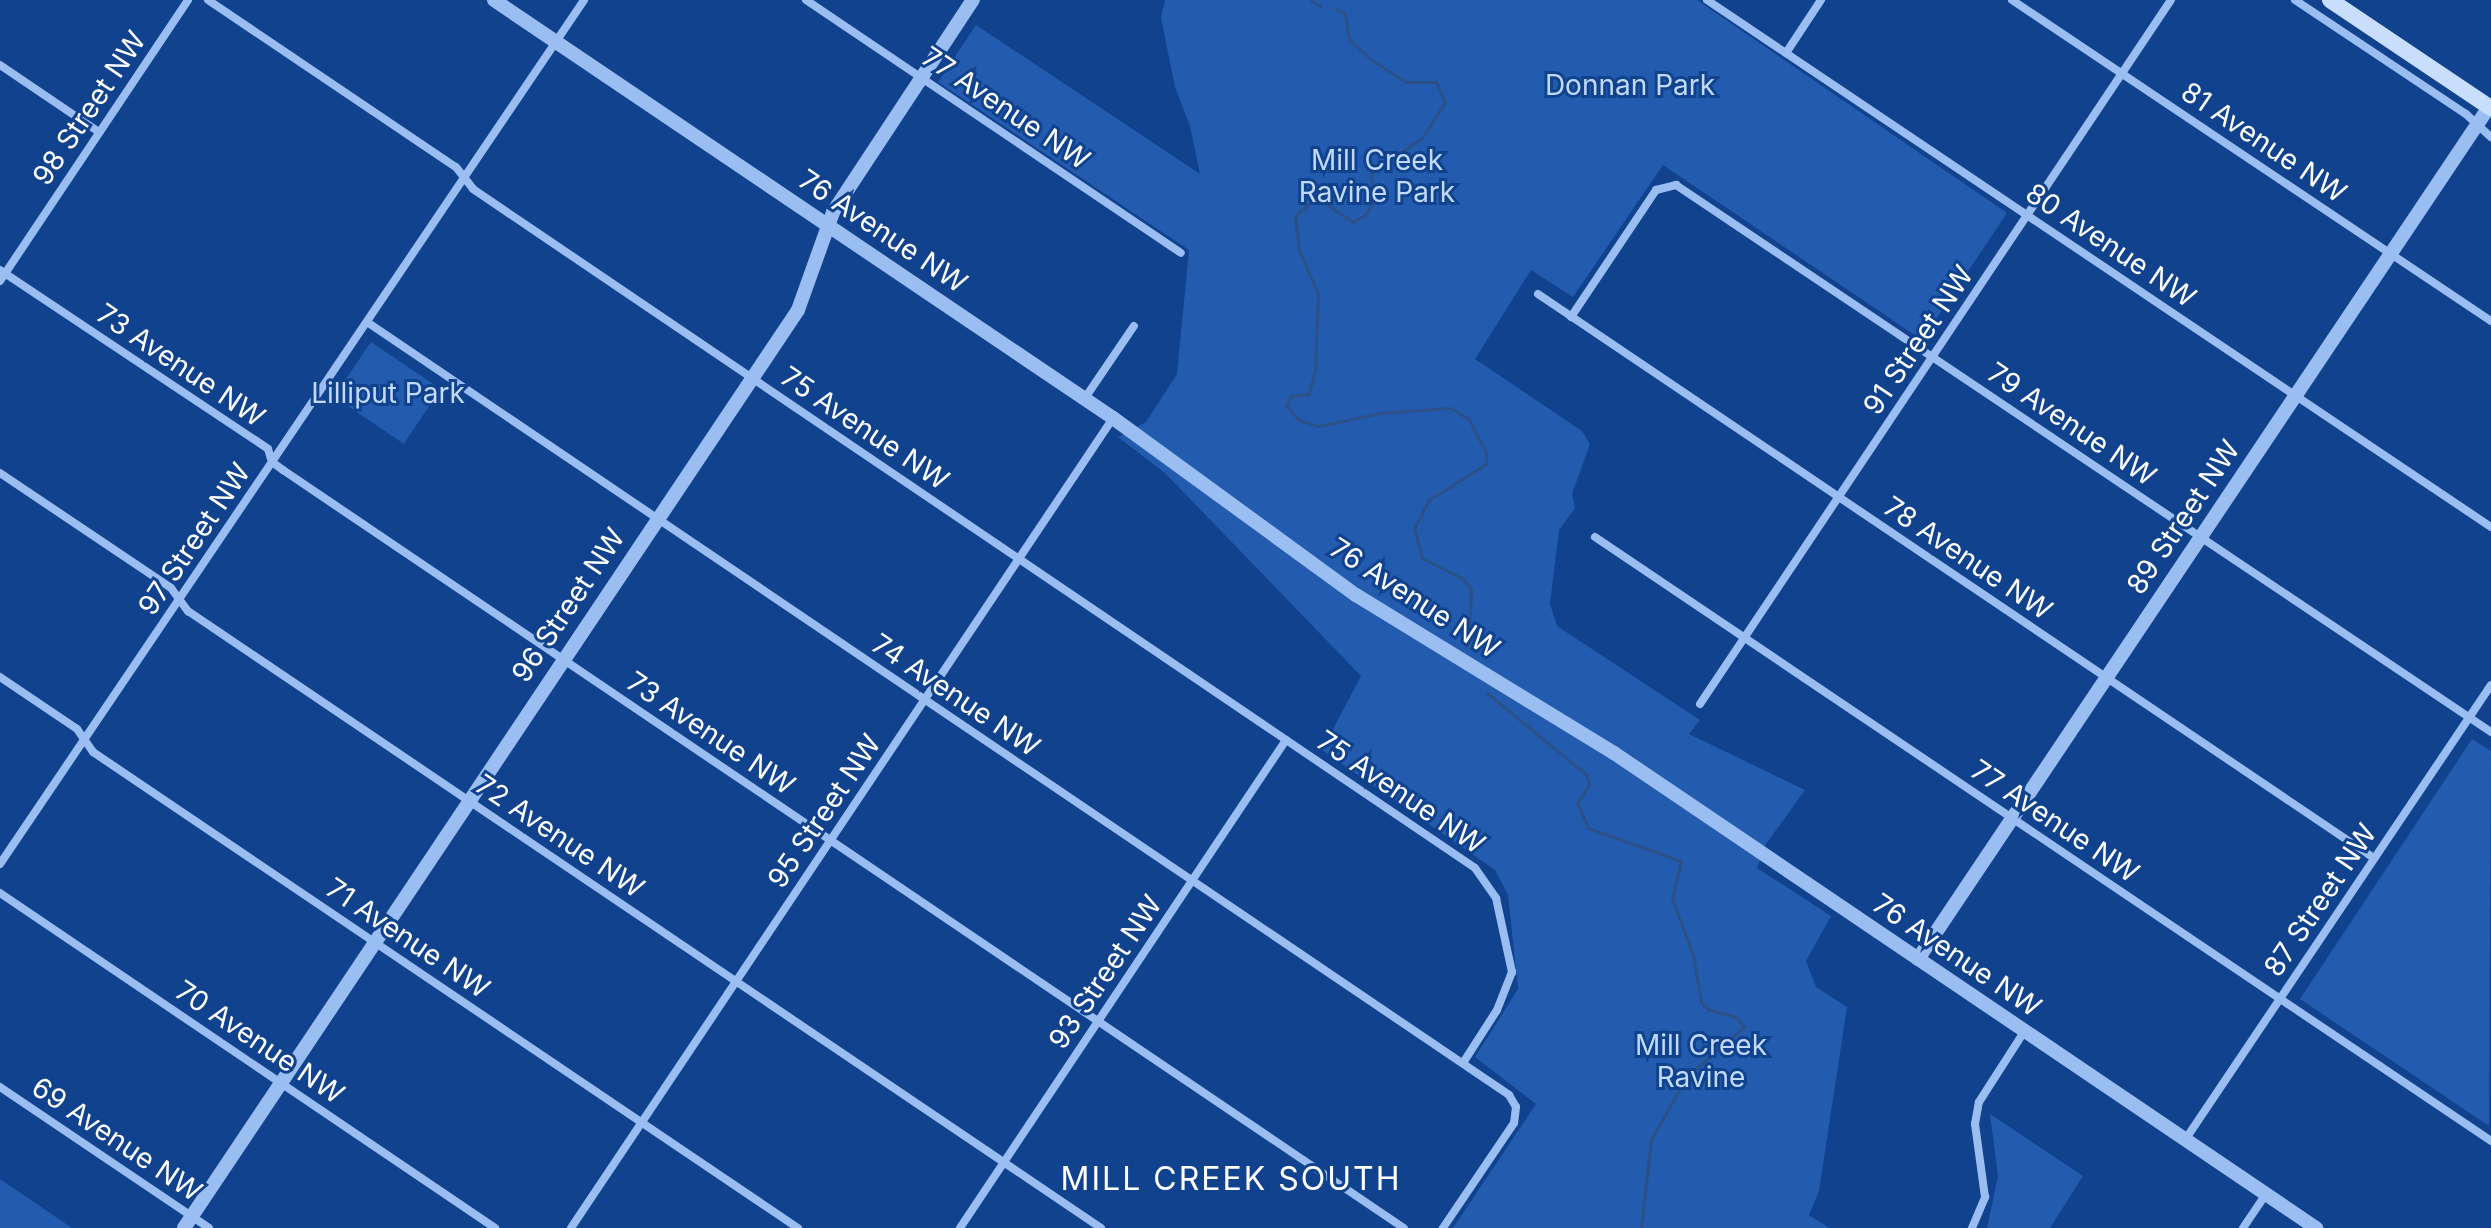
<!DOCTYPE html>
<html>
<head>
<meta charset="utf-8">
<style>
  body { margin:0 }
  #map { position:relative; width:2491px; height:1228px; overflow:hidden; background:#11428e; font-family:Inter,sans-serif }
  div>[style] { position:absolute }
  .green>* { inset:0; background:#235bae; transform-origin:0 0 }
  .stream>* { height:3px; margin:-1.5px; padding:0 1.5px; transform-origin:1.5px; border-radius:1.5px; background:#2c5189 }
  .minor>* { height:8px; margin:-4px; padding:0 4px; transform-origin:4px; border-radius:4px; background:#9abef2 }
  .tertiary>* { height:14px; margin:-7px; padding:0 7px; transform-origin:7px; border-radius:7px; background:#9abef2 }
  .secondary>* { height:16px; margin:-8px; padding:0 8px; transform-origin:8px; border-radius:8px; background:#c9ddfc }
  span { translate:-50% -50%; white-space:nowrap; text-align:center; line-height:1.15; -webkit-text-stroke:6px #11428e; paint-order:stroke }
  .park-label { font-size:28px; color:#c1dafd }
  .street-label { font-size:28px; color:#fff }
  .quarter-label { font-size:32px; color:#fff; letter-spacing:2px }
</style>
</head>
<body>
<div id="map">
  <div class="green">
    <div style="clip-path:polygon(1165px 0,1697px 0,2007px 213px,1922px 340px,1663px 165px,1573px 297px,1531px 270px,1475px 359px,1582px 431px,1590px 444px,1572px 494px,1575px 508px,1559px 530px,1550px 604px,1557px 626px,1700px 720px,1689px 734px,1805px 790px,1766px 844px,1757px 868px,1831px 916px,1806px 961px,1816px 987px,1847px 1007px,1819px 1191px,1809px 1215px,1829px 1228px,1453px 1228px,1536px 1104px,1475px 1057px,1518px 989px,1508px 895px,1495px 870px,1322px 750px,1361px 676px,1165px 473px,1118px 437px,1146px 422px,1177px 374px,1189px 250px,938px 82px,976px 25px,1200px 174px,1190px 126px,1175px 87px,1161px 18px)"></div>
    <div style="left:371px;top:342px;width:84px;height:66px;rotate:34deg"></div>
    <div style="clip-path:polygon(2472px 739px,2491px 751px,2489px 1126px,2300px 999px)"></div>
    <div style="clip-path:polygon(1990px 1114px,2083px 1176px,2050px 1228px,1987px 1228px,1998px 1176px)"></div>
    <div style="clip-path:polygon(0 1179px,72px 1228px,0 1228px)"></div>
  </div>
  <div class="stream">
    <div style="left:1311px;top:0;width:11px;rotate:34deg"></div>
    <div style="left:1337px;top:9px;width:9px;rotate:32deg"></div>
    <div style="left:1345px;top:14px;width:25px;rotate:81deg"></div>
    <div style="left:1349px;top:39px;width:33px;rotate:43deg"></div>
    <div style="left:1373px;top:61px;width:39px;rotate:32deg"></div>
    <div style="left:1406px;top:82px;width:30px"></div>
    <div style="left:1436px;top:82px;width:22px;rotate:66deg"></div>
    <div style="left:1445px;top:102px;width:43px;rotate:122.6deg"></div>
    <div style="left:1422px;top:138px;width:62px;rotate:145.5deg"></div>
    <div style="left:1371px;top:173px;width:28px;rotate:84deg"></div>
    <div style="left:1374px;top:201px;width:17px;rotate:123deg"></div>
    <div style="left:1365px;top:215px;width:14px;rotate:150deg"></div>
    <div style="left:1353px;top:222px;width:36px;rotate:-146deg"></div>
    <div style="left:1323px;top:202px;width:12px;rotate:180deg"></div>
    <div style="left:1311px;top:202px;width:21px;rotate:139deg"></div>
    <div style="left:1295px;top:216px;width:34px;rotate:83deg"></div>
    <div style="left:1299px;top:250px;width:48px;rotate:66.6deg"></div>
    <div style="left:1318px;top:294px;width:76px;rotate:92.3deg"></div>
    <div style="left:1315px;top:370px;width:25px;rotate:104deg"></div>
    <div style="left:1309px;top:394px;width:18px;rotate:174deg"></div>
    <div style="left:1291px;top:396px;width:10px;rotate:119deg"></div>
    <div style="left:1286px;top:405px;width:20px;rotate:49deg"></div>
    <div style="left:1299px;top:420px;width:21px;rotate:17deg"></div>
    <div style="left:1319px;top:426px;width:62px;rotate:-12deg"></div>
    <div style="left:1380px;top:413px;width:70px;rotate:-4.1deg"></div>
    <div style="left:1450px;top:408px;width:22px;rotate:30deg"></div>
    <div style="left:1469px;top:419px;width:37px;rotate:63deg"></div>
    <div style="left:1486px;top:452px;width:12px;rotate:90deg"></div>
    <div style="left:1486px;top:464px;width:67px;rotate:147.7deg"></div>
    <div style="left:1429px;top:500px;width:32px;rotate:118deg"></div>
    <div style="left:1414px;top:528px;width:31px;rotate:75deg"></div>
    <div style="left:1422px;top:558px;width:46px;rotate:27.1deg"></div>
    <div style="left:1463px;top:579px;width:13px;rotate:51deg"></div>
    <div style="left:1471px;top:589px;width:55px;rotate:92.1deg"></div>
    <div style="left:1487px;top:693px;width:129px;rotate:39.4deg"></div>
    <div style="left:1587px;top:775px;width:10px;rotate:79deg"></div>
    <div style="left:1589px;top:785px;width:22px;rotate:124deg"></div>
    <div style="left:1577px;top:803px;width:27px;rotate:66deg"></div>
    <div style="left:1588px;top:828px;width:99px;rotate:19.5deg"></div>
    <div style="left:1681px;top:861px;width:39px;rotate:103deg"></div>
    <div style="left:1672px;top:899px;width:60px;rotate:69.4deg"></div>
    <div style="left:1693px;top:955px;width:48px;rotate:80.3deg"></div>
    <div style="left:1701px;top:1002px;width:10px;rotate:45deg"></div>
    <div style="left:1708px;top:1009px;width:29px;rotate:16deg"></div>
    <div style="left:1736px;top:1017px;width:13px;rotate:51deg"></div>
    <div style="left:1744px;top:1027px;width:75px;rotate:139.3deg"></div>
    <div style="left:1687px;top:1076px;width:73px;rotate:119.4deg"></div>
    <div style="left:1651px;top:1140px;width:89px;rotate:96.5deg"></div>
  </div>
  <div class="minor">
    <div style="left:208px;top:0;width:299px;rotate:34deg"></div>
    <div style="left:456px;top:167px;width:28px;rotate:52deg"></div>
    <div style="left:473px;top:189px;width:1210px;rotate:34.12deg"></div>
    <div style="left:1475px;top:868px;width:37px;rotate:55deg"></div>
    <div style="left:1496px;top:898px;width:76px;rotate:77.8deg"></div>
    <div style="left:1512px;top:972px;width:41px;rotate:111.5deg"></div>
    <div style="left:1497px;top:1010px;width:63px;rotate:122.7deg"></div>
    <div style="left:806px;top:0;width:452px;rotate:34deg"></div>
    <div style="left:1707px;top:0;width:945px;rotate:33.91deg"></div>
    <div style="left:2012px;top:0;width:577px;rotate:33.83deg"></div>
    <div style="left:2295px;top:0;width:206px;rotate:33.7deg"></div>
    <div style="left:2466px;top:114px;width:34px;rotate:43deg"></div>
    <div style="left:1786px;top:53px;width:64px;rotate:-56.6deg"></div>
    <div style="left:0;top:65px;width:120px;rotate:34.1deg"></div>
    <div style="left:0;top:270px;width:322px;rotate:33.7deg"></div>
    <div style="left:268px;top:449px;width:14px;rotate:73deg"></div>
    <div style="left:272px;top:462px;width:14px;rotate:36deg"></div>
    <div style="left:283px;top:470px;width:1353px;rotate:34.07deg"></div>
    <div style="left:0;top:281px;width:338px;rotate:-56.2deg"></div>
    <div style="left:1538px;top:294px;width:1008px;rotate:34.01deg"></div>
    <div style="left:1571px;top:317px;width:153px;rotate:-56.2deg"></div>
    <div style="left:1656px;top:190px;width:21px;rotate:-14deg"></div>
    <div style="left:1676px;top:185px;width:982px;rotate:33.87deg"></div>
    <div style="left:367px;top:322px;width:1379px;rotate:34.09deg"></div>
    <div style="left:1509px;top:1095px;width:14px;rotate:60deg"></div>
    <div style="left:1516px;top:1107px;width:16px;rotate:97deg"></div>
    <div style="left:1514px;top:1123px;width:127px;rotate:124.1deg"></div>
    <div style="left:1085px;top:398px;width:87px;rotate:-55.8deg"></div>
    <div style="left:0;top:473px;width:206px;rotate:33.9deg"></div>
    <div style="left:171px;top:588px;width:29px;rotate:54deg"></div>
    <div style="left:188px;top:611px;width:1102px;rotate:34.05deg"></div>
    <div style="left:1595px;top:537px;width:1081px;rotate:33.98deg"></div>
    <div style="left:0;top:677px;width:93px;rotate:34deg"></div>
    <div style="left:77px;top:729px;width:28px;rotate:55deg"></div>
    <div style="left:93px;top:752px;width:851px;rotate:34.03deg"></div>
    <div style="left:1700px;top:704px;width:847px;rotate:-56.22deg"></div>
    <div style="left:0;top:864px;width:1043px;rotate:-55.94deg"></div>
    <div style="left:0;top:893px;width:598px;rotate:34.09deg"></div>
    <div style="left:0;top:1087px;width:252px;rotate:34deg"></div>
    <div style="left:2185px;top:1140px;width:548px;rotate:-56.08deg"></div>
    <div style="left:571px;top:1228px;width:975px;rotate:-56.21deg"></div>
    <div style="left:960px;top:1228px;width:587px;rotate:-56.26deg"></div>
    <div style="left:1972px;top:1228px;width:34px;rotate:-67deg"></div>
    <div style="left:1985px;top:1197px;width:74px;rotate:-97.8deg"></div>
    <div style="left:1975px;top:1124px;width:22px;rotate:-80deg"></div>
    <div style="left:1979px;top:1102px;width:83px;rotate:-57.3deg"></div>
    <div style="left:2243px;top:1228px;width:41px;rotate:-55.9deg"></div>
  </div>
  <div class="tertiary">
    <div style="left:494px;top:0;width:747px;rotate:34.03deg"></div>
    <div style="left:1113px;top:418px;width:301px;rotate:36.1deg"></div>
    <div style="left:1356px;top:595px;width:303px;rotate:31.5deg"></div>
    <div style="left:1614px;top:753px;width:848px;rotate:34.08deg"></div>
    <div style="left:1918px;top:959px;width:1026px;rotate:-56.17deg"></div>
    <div style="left:184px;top:1228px;width:1104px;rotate:-56.22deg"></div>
    <div style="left:798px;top:310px;width:104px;rotate:-70.3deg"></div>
    <div style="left:833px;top:212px;width:254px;rotate:-56.6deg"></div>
  </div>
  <div class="secondary">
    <div style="left:2330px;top:0;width:194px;rotate:33.9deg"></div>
  </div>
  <div class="park-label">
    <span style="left:1630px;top:85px">Donnan Park</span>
    <span style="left:1377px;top:176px">Mill Creek<br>Ravine Park</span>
    <span style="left:388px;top:393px">Lilliput Park</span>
    <span style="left:1701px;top:1061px">Mill Creek<br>Ravine</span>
  </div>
  <div class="street-label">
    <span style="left:89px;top:108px;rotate:-56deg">98 Street NW</span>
    <span style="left:1006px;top:108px;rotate:34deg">77 Avenue NW</span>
    <span style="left:2264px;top:142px;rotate:34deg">81 Avenue NW</span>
    <span style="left:883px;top:231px;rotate:34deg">76 Avenue NW</span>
    <span style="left:2111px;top:245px;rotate:34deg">80 Avenue NW</span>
    <span style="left:1918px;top:340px;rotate:-56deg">91 Street NW</span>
    <span style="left:181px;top:365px;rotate:34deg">73 Avenue NW</span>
    <span style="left:2072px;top:424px;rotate:34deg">79 Avenue NW</span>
    <span style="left:865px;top:428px;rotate:34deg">75 Avenue NW</span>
    <span style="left:2183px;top:517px;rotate:-56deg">89 Street NW</span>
    <span style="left:194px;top:539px;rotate:-56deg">97 Street NW</span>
    <span style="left:1968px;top:558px;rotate:34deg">78 Avenue NW</span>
    <span style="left:1415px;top:598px;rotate:33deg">76 Avenue NW</span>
    <span style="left:568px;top:605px;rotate:-56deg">96 Street NW</span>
    <span style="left:956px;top:695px;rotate:34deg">74 Avenue NW</span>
    <span style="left:711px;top:733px;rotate:34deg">73 Avenue NW</span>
    <span style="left:1401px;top:792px;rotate:34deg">75 Avenue NW</span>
    <span style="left:824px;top:811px;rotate:-56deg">95 Street NW</span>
    <span style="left:2055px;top:821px;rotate:34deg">77 Avenue NW</span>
    <span style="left:560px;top:836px;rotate:34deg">72 Avenue NW</span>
    <span style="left:2320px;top:900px;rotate:-56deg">87 Street NW</span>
    <span style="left:408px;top:938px;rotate:34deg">71 Avenue NW</span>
    <span style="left:1957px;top:955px;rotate:34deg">76 Avenue NW</span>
    <span style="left:1105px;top:972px;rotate:-56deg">93 Street NW</span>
    <span style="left:260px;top:1042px;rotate:34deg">70 Avenue NW</span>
    <span style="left:117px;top:1139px;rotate:34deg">69 Avenue NW</span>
  </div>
  <div class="quarter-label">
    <span style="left:1231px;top:1179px">MILL CREEK SOUTH</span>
  </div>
</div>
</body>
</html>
